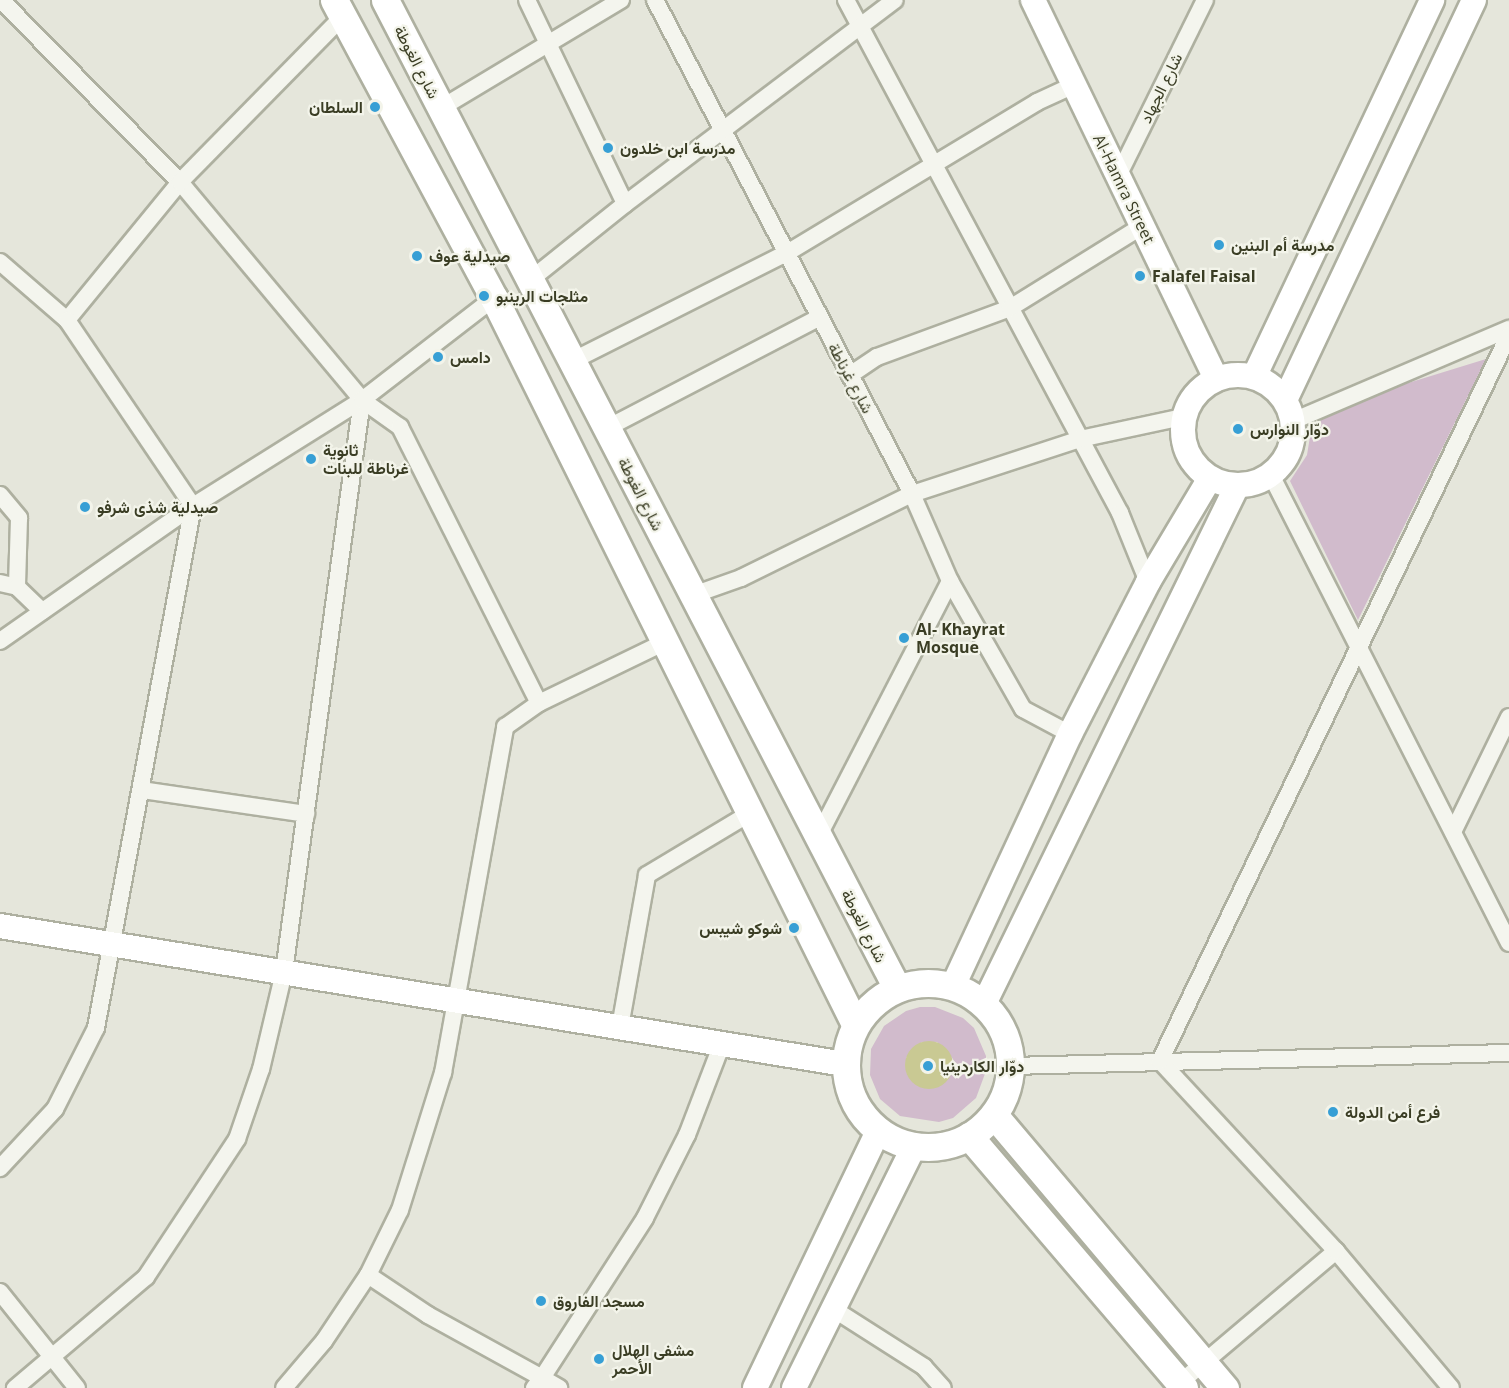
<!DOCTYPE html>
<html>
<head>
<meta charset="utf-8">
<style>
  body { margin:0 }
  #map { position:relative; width:1509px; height:1388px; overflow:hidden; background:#e5e6db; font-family:"Open Sans",Vazirmatn,sans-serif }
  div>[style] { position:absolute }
  .green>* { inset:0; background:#d1bbcc }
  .water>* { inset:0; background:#c9c993 }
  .round { border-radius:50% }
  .roads { filter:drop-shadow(2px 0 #aeb0a0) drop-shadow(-2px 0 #aeb0a0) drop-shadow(0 2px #aeb0a0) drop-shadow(0 -2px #aeb0a0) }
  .minor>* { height:16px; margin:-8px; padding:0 8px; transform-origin:8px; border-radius:8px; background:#f4f5ee }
  .secondary>* { height:24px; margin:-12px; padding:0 12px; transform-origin:12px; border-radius:12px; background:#fff }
  .secondary>.ring { margin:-12px; padding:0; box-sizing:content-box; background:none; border:24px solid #fff; border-radius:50% }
  .primary>* { height:27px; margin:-13.5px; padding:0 13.5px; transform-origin:13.5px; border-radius:13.5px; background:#fff }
  .primary>.ring { margin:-13.5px; padding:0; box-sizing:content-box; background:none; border:27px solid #fff; border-radius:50% }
  .dots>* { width:16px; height:16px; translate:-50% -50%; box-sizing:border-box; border:3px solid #f3f4ea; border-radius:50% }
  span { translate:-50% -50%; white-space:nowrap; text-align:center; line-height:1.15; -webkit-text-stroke:4.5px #f3f4ea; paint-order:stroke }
  .street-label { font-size:16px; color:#3a3d24 }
  .poi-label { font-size:16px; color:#3a3d24; font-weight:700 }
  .right { translate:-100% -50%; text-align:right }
  .left { translate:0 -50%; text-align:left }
</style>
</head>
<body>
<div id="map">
  <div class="green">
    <div style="clip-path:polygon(1486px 359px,1358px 620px,1290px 481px,1307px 455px,1314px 412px)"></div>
    <div style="clip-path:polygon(evenodd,920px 1007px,935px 1007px,963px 1018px,974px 1028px,986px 1056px,986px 1071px,976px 1098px,953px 1118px,939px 1122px,900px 1116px,880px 1099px,870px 1075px,871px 1049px,884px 1026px,906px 1011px,920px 1007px,922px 1042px,937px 1042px,953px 1059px,954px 1067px,933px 1088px,917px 1085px,906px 1058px,922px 1042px)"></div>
  </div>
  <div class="water">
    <div class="round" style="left:905px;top:1041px;width:48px;height:48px"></div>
  </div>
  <div class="roads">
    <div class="minor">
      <div style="left:1px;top:0;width:255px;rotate:45.5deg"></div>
      <div style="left:180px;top:182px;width:284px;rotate:50.1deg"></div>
      <div style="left:362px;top:400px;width:577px;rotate:97.77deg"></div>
      <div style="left:284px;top:972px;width:100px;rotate:103.3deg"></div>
      <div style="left:261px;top:1069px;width:74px;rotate:108.9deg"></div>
      <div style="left:237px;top:1139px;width:165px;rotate:123.4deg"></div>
      <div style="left:146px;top:1277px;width:172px;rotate:139.7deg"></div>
      <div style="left:527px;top:0;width:226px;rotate:64.3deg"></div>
      <div style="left:625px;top:204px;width:122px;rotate:141.3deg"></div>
      <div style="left:655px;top:0;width:557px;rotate:62.51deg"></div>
      <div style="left:912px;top:494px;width:95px;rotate:66.4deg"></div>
      <div style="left:950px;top:581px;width:147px;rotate:60.3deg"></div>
      <div style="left:1023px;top:709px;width:53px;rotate:28deg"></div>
      <div style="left:846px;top:0;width:582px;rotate:61.89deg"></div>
      <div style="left:1120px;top:513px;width:74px;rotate:67.9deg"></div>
      <div style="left:441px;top:108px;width:210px;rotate:-31deg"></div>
      <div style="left:1118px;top:176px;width:196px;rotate:-63.7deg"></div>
      <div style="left:625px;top:204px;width:338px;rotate:-37.1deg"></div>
      <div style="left:0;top:262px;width:89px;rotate:40.9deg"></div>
      <div style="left:67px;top:320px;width:178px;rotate:-50.7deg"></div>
      <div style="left:180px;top:182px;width:233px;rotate:-45.5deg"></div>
      <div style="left:67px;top:320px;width:225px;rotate:55.9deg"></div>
      <div style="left:193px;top:506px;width:199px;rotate:-32.1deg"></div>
      <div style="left:362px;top:400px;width:167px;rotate:-37.7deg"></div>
      <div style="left:572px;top:361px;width:241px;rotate:-26.7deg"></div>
      <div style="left:787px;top:253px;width:292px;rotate:-31.1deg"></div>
      <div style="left:1037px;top:102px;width:41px;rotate:-24.7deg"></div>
      <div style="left:850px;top:375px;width:32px;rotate:-34deg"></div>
      <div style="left:877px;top:357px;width:142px;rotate:-20.2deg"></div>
      <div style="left:1010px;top:308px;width:155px;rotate:-31.8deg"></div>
      <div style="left:362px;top:400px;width:47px;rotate:35.4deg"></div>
      <div style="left:400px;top:427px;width:309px;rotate:63.3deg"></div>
      <div style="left:1293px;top:421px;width:235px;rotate:-23.1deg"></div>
      <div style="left:607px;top:428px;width:240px;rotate:-27.5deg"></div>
      <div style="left:1271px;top:475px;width:525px;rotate:63.04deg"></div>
      <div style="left:0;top:495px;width:30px;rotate:50deg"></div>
      <div style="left:19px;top:518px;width:69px;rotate:91.7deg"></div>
      <div style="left:0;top:583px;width:17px;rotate:13deg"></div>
      <div style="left:17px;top:587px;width:35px;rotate:44deg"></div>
      <div style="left:693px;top:595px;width:51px;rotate:-19.5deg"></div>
      <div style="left:741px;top:578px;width:191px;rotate:-26.2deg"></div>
      <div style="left:912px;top:494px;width:177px;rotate:-18.1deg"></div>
      <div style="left:1080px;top:439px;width:105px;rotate:-12.1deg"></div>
      <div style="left:0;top:641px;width:236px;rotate:-35deg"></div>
      <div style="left:193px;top:506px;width:531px;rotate:100.53deg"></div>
      <div style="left:96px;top:1028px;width:91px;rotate:116.8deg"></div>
      <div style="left:55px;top:1109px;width:81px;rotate:133deg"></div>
      <div style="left:142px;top:790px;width:166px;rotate:8.3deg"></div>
      <div style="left:1453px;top:832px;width:128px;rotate:-64deg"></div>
      <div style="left:818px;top:837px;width:288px;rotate:-62.7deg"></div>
      <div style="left:620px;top:1027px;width:154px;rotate:-79.9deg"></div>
      <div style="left:647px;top:875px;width:120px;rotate:-31deg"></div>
      <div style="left:1011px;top:1066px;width:498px;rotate:-1.5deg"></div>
      <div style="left:368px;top:1275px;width:72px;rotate:33.7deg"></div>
      <div style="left:428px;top:1315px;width:130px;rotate:28.9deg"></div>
      <div style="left:542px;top:1378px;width:190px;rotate:-57.2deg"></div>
      <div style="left:645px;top:1218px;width:93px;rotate:-63.2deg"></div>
      <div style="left:687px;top:1135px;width:97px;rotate:-69deg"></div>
      <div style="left:0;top:1292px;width:123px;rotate:51.3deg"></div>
      <div style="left:835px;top:1310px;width:106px;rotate:32.6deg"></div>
      <div style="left:924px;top:1367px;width:28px;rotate:48deg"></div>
      <div style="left:1175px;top:1387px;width:211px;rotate:-40.2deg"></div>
      <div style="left:284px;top:1388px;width:62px;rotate:-49.6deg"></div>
      <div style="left:324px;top:1341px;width:79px;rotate:-56.3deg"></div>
      <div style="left:368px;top:1275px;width:72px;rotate:-63.8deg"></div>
      <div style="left:400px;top:1210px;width:144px;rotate:-72.6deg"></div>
      <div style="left:443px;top:1073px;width:352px;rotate:-79.8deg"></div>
      <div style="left:505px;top:727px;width:42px;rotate:-35.2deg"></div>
      <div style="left:539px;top:703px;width:140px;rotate:-25.8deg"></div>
      <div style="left:534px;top:1388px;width:13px;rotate:-51deg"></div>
      <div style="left:542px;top:1378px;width:20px;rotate:30deg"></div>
      <div style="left:1451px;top:1388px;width:179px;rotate:-130deg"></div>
      <div style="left:1336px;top:1251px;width:259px;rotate:-132.8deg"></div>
      <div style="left:1160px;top:1061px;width:806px;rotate:-64.33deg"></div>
    </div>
    <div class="secondary">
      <div style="left:1033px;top:0;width:421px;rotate:64.2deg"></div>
      <div class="ring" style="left:1183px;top:375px;width:86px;height:86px"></div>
      <div style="left:1254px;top:377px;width:417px;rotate:-64.7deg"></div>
      <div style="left:1285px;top:400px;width:442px;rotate:-64.7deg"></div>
      <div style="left:0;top:926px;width:856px;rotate:9.28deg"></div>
      <div style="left:953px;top:986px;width:278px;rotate:-65.1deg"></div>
      <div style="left:1070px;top:734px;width:171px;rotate:-62.8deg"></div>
      <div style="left:1148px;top:582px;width:121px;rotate:-59.2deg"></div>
      <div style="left:984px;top:1004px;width:576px;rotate:-63.97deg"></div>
      <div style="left:755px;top:1388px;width:285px;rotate:-64.4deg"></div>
      <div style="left:794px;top:1388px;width:270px;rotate:-63.6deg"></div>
    </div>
    <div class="primary">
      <div style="left:334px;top:0;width:338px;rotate:61.8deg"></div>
      <div style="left:494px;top:298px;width:811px;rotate:63.56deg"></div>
      <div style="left:385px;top:0;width:1113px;rotate:62.61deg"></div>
      <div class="ring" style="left:846px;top:983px;width:137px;height:137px"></div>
      <div style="left:994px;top:1115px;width:358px;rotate:49.8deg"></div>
      <div style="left:969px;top:1136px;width:331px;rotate:49.5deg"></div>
    </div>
  </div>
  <div class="dots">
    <div style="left:375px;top:107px;background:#379fd5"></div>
    <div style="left:608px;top:148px;background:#379fd5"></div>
    <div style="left:1219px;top:245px;background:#379fd5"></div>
    <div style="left:417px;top:256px;background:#379fd5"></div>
    <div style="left:1140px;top:276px;background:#379fd5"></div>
    <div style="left:484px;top:296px;background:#379fd5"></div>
    <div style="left:438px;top:357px;background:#379fd5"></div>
    <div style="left:1238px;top:429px;background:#379fd5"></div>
    <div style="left:311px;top:459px;background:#379fd5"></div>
    <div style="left:85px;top:507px;background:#379fd5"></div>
    <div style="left:904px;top:638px;background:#379fd5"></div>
    <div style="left:794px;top:928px;background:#379fd5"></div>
    <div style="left:928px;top:1066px;background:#379fd5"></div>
    <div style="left:1333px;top:1112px;background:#379fd5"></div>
    <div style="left:541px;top:1301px;background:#379fd5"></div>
    <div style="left:599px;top:1359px;background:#379fd5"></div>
  </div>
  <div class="street-label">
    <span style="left:417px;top:62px;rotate:63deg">شارع الغوطة</span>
    <span style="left:1161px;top:88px;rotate:-64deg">شارع الجهاد</span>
    <span style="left:1124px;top:189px;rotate:64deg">Al-Hamra Street</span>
    <span style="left:851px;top:378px;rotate:62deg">شارع غرناطة</span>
    <span style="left:641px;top:494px;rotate:63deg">شارع الغوطة</span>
    <span style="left:864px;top:926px;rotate:63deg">شارع الغوطة</span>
  </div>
  <div class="poi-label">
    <span class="right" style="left:363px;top:107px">السلطان</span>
    <span class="left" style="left:620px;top:148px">مدرسة ابن خلدون</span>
    <span class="left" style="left:1231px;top:245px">مدرسة أم البنين</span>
    <span class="left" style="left:429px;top:256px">صيدلية عوف</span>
    <span class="left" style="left:1152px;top:276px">Falafel Faisal</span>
    <span class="left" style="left:496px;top:296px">مثلجات الرينبو</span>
    <span class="left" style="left:450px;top:357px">دامس</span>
    <span class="left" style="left:1250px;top:429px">دوّار النوارس</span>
    <span class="left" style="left:323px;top:459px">ثانوية<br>غرناطة للبنات</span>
    <span class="left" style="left:97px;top:507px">صيدلية شذى شرفو</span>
    <span class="left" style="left:916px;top:638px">Al- Khayrat<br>Mosque</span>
    <span class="right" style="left:782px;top:928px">شوكو شيبس</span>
    <span class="left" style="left:940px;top:1066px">دوّار الكاردينيا</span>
    <span class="left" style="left:1345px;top:1112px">فرع أمن الدولة</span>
    <span class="left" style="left:553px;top:1301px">مسجد الفاروق</span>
    <span class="left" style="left:612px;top:1359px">مشفى الهلال<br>الأحمر</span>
  </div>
</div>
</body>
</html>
